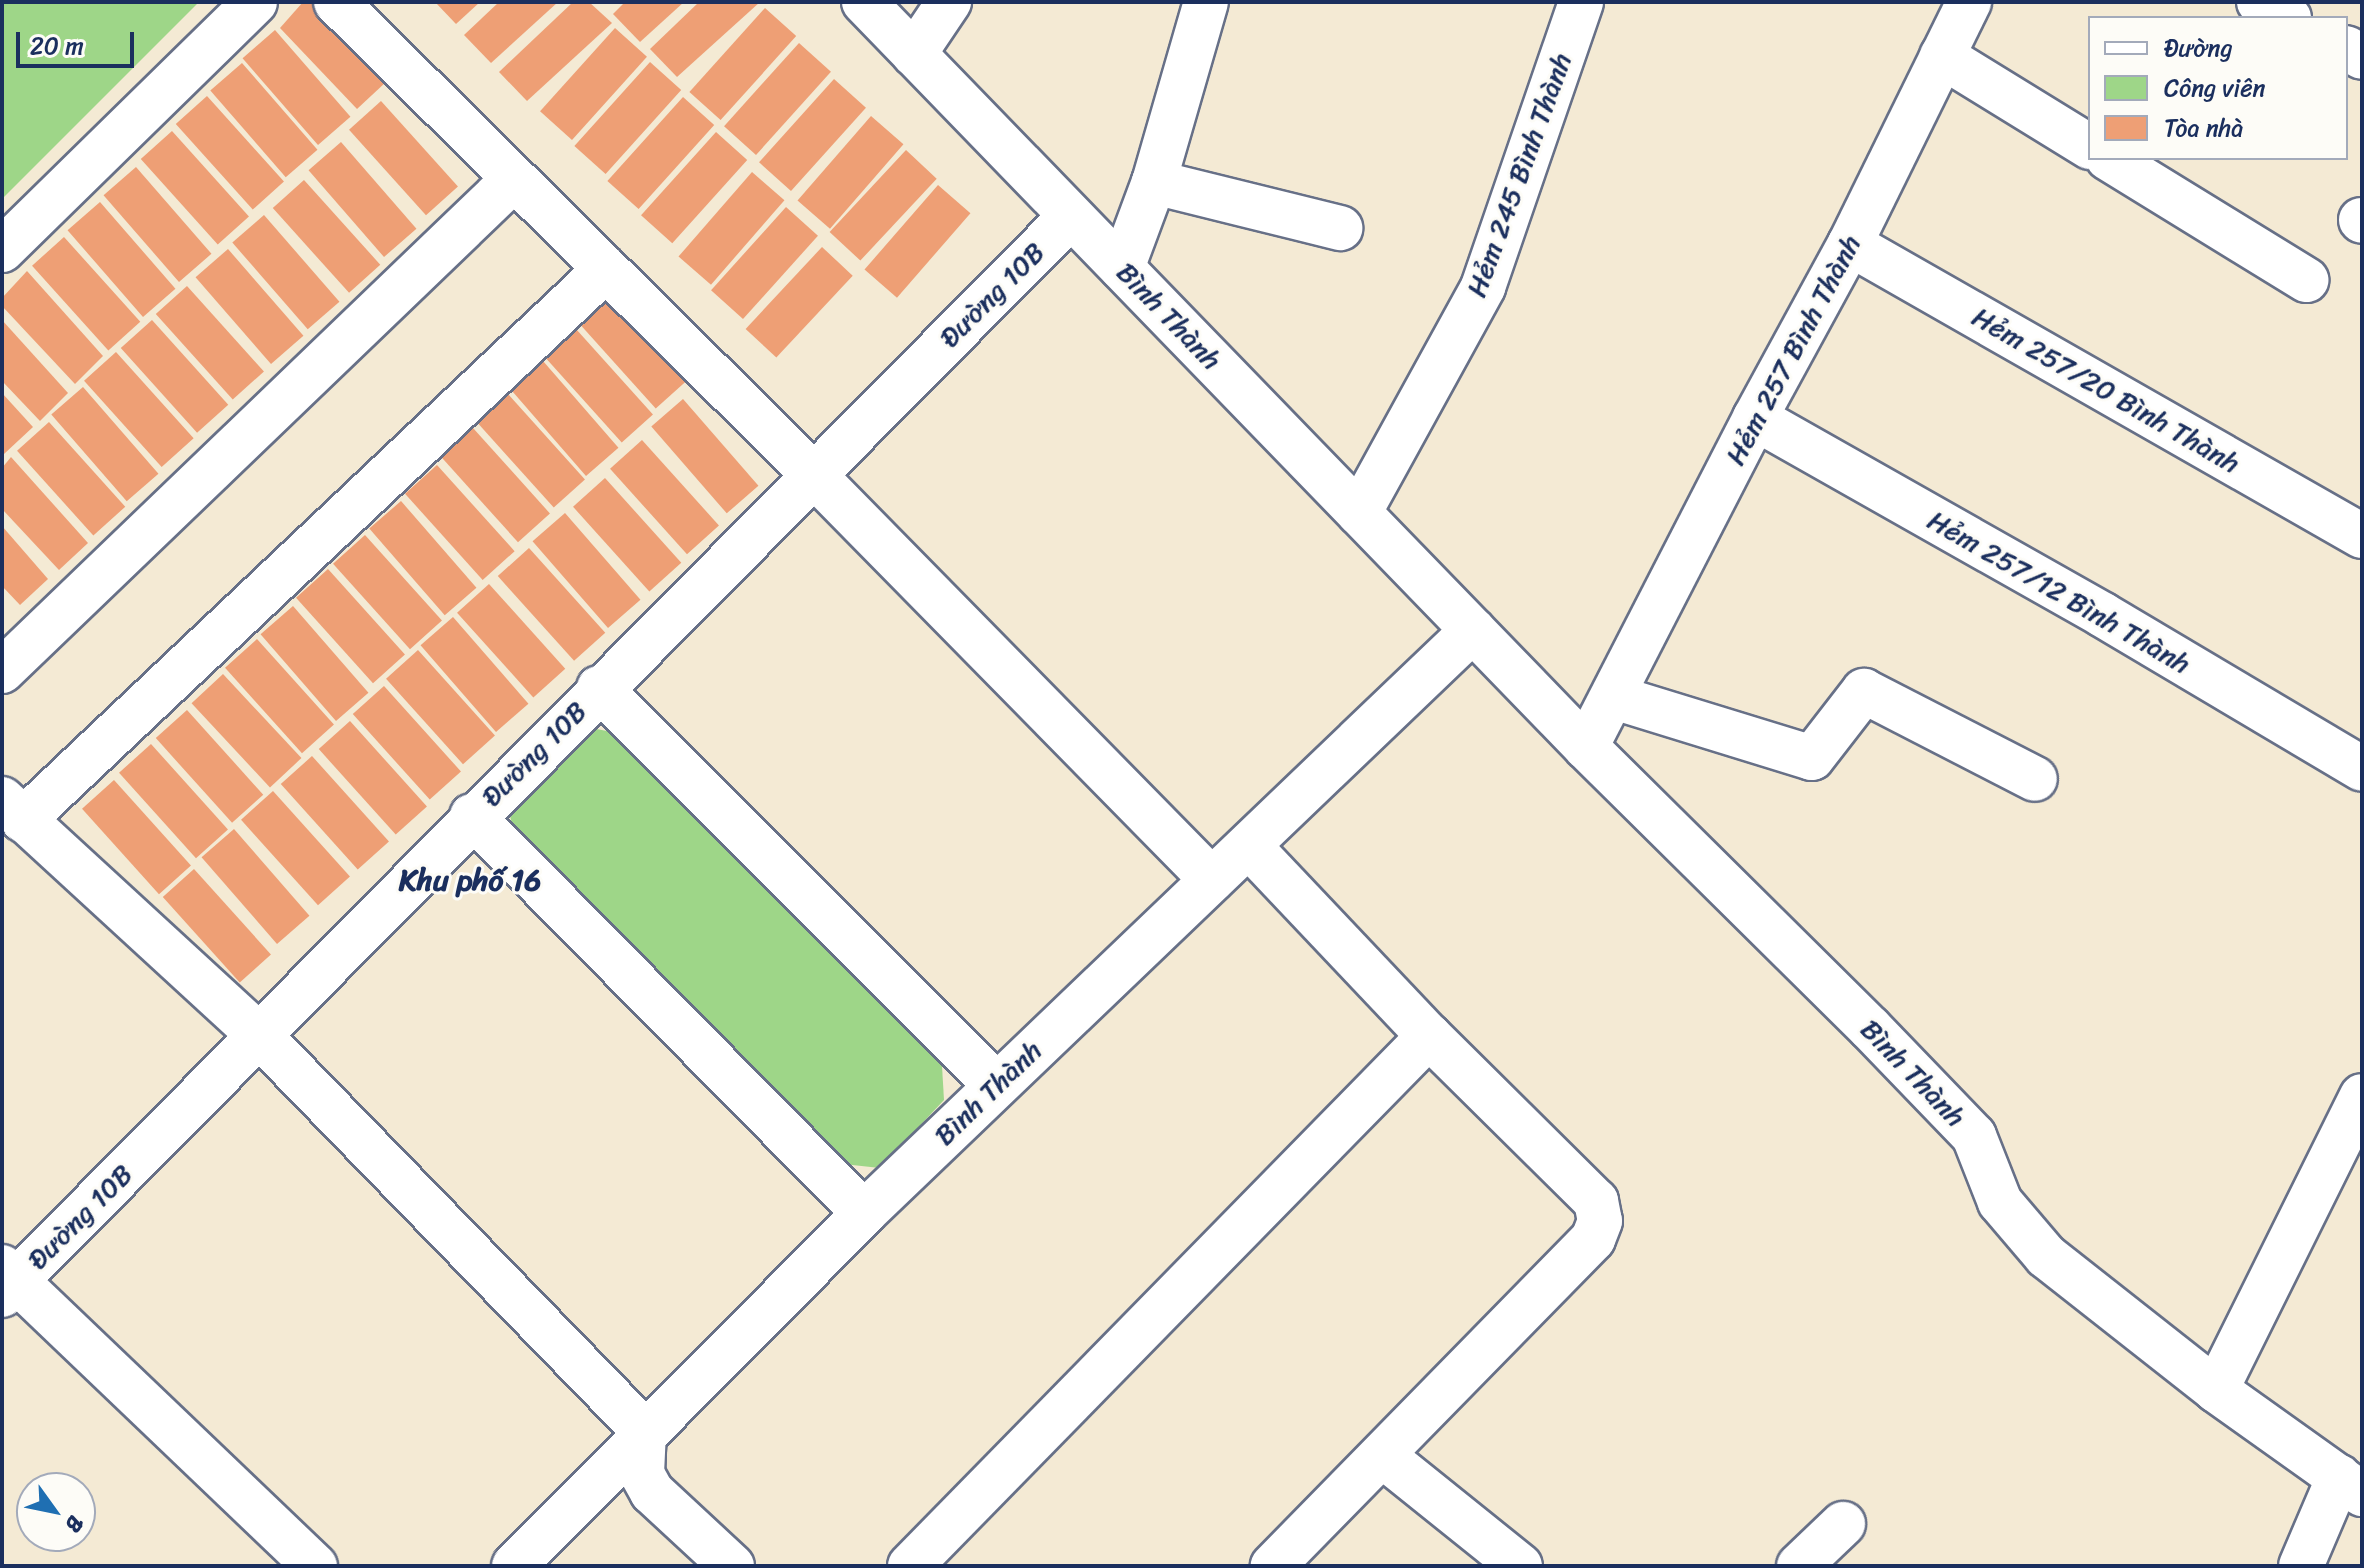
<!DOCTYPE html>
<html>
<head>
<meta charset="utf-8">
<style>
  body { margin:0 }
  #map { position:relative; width:2364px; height:1568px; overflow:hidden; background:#f4ead4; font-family:Sriracha,sans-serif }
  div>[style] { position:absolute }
  .green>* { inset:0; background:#9ed688 }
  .building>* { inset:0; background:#ee9f75; transform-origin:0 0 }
  .roads { filter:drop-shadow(2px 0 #677087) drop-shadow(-2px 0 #677087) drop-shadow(0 2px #677087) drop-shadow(0 -2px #677087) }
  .minor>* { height:44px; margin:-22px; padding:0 22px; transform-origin:22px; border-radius:22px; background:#fff }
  span { translate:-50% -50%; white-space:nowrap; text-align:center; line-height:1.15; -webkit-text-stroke:6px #fdfcf7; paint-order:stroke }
  .street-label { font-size:28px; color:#1b2f5e }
  .neighbourhood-label { font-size:30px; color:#1b2f5e; font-weight:700 }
  .frame { position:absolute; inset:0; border:4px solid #1b2f5e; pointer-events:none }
  .legend { position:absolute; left:2088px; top:16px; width:260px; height:144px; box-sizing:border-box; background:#fdfcf7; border:2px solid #a3aaba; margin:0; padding:10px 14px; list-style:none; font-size:24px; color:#1b2f5e }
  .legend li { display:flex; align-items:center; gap:16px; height:40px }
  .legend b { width:40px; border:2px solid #a3aaba }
  .north { position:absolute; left:16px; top:1472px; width:80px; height:80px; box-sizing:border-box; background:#fdfcf7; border:2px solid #a3aaba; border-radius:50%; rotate:123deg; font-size:22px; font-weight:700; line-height:32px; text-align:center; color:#1b2f5e }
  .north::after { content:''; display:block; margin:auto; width:28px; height:36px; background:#1f6fb2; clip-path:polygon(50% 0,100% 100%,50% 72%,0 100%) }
  .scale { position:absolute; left:16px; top:32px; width:118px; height:36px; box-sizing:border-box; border:4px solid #1b2f5e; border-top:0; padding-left:10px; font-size:24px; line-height:28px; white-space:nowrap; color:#1b2f5e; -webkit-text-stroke:6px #fdfcf7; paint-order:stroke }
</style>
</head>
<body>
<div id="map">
  <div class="green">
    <div style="clip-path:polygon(2px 2px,199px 2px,2px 199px)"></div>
    <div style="clip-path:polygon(586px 727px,612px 732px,942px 1066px,944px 1100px,880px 1168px,843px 1164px,514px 832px,508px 808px)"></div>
  </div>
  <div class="building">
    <div style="clip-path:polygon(303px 2px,314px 2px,386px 82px,357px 109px,280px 28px)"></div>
    <div style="clip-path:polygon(435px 2px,480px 2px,456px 24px)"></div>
    <div style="clip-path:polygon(499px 2px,558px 2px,491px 63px,464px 35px)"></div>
    <div style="clip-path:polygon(573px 2px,589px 2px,612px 23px,527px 101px,499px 72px)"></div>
    <div style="clip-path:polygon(625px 2px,684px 2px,640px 42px,613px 14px)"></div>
    <div style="clip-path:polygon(699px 2px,760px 2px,677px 77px,650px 49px)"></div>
    <div style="left:765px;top:8px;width:42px;height:113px;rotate:42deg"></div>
    <div style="left:615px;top:28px;width:43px;height:112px;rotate:42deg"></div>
    <div style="left:275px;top:30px;width:115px;height:43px;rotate:49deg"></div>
    <div style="left:799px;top:43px;width:43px;height:112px;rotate:42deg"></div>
    <div style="left:650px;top:62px;width:42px;height:113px;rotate:42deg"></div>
    <div style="left:242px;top:63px;width:115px;height:42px;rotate:49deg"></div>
    <div style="left:834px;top:79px;width:43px;height:112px;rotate:42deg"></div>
    <div style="left:207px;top:96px;width:115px;height:42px;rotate:48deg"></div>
    <div style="left:683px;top:97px;width:42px;height:113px;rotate:42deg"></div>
    <div style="left:381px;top:101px;width:115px;height:43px;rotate:48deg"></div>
    <div style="left:871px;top:116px;width:43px;height:112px;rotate:41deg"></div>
    <div style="left:172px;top:131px;width:115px;height:42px;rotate:48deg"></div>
    <div style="left:716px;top:132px;width:42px;height:112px;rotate:42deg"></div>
    <div style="left:341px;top:142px;width:115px;height:43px;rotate:49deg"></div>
    <div style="left:906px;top:150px;width:42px;height:112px;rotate:43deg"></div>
    <div style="left:136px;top:167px;width:115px;height:43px;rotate:49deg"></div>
    <div style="left:752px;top:172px;width:43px;height:112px;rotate:41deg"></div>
    <div style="left:304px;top:180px;width:114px;height:42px;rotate:48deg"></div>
    <div style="left:938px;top:185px;width:43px;height:112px;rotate:41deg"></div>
    <div style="left:100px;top:202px;width:115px;height:43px;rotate:49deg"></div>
    <div style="left:786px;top:207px;width:43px;height:112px;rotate:42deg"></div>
    <div style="left:264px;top:215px;width:115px;height:42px;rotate:49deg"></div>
    <div style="left:64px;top:237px;width:114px;height:43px;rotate:48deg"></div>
    <div style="left:822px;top:247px;width:42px;height:112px;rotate:43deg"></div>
    <div style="left:228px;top:249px;width:115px;height:43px;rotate:49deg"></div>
    <div style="clip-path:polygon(27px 271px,103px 356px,75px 384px,2px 306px,2px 298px)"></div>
    <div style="left:187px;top:286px;width:115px;height:42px;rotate:48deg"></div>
    <div style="left:610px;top:295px;width:115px;height:42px;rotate:48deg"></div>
    <div style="clip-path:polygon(2px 320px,68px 393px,40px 421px,2px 381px)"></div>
    <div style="left:152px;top:320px;width:114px;height:42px;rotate:48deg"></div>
    <div style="left:576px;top:329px;width:115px;height:42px;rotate:48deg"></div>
    <div style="left:116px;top:352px;width:116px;height:43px;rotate:48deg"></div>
    <div style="left:543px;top:361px;width:115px;height:43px;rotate:49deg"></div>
    <div style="left:83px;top:387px;width:115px;height:42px;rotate:49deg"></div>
    <div style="clip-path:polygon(2px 393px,33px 427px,4px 454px,2px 452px)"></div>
    <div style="left:508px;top:394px;width:115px;height:42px;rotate:48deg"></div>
    <div style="left:683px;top:399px;width:115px;height:42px;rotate:49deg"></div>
    <div style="left:49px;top:422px;width:114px;height:43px;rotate:48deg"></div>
    <div style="left:473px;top:428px;width:115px;height:43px;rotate:48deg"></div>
    <div style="left:642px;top:440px;width:115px;height:43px;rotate:48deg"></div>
    <div style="clip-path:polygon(11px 457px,88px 543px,59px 570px,2px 509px,2px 468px)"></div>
    <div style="left:437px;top:465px;width:116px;height:43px;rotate:48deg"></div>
    <div style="left:605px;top:478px;width:114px;height:43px;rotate:48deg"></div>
    <div style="left:401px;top:501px;width:115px;height:42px;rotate:49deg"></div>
    <div style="left:565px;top:513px;width:115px;height:43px;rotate:49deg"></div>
    <div style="clip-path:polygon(2px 526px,48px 579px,20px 605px,2px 586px)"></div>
    <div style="left:365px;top:535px;width:115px;height:43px;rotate:48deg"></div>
    <div style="left:529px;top:548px;width:114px;height:42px;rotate:48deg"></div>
    <div style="left:328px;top:569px;width:115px;height:43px;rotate:48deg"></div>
    <div style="left:489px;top:584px;width:114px;height:43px;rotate:48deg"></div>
    <div style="left:293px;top:606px;width:115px;height:43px;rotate:49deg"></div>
    <div style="left:453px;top:617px;width:115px;height:43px;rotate:49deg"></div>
    <div style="left:257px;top:639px;width:115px;height:43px;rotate:48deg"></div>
    <div style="left:418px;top:650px;width:115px;height:43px;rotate:48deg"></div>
    <div style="left:223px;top:674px;width:115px;height:43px;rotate:47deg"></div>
    <div style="left:384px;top:686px;width:115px;height:42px;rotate:48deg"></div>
    <div style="left:187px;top:710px;width:114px;height:42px;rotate:48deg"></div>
    <div style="left:350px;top:721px;width:115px;height:42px;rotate:48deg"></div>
    <div style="left:151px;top:744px;width:115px;height:43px;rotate:48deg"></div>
    <div style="left:312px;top:756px;width:115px;height:42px;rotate:48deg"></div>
    <div style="left:114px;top:780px;width:115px;height:43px;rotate:48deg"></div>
    <div style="left:273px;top:791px;width:115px;height:43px;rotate:48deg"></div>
    <div style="left:234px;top:829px;width:115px;height:43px;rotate:49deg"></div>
    <div style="left:194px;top:869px;width:115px;height:42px;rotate:48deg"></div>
  </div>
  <div class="roads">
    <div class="minor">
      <div style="left:336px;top:2px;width:671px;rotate:44.7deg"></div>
      <div style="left:813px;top:474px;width:569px;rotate:45.5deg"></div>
      <div style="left:864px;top:2px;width:1037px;rotate:45.9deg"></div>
      <div style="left:1586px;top:747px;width:400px;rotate:44.7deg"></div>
      <div style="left:1870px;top:1028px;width:150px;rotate:46.1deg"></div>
      <div style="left:1974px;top:1136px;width:71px;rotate:68.5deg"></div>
      <div style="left:2000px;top:1202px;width:71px;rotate:49.6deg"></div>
      <div style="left:2046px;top:1256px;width:216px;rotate:38.2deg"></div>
      <div style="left:2216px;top:1390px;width:179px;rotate:35.5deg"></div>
      <div style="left:2259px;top:2px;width:34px;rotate:28deg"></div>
      <div style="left:2346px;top:48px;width:18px;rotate:29deg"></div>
      <div style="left:914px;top:54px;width:63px;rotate:-56.1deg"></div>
      <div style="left:1942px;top:56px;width:174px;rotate:31.6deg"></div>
      <div style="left:2108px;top:158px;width:233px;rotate:31.6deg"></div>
      <div style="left:1154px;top:182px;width:192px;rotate:13.9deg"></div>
      <div style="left:2361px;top:220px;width:1px;rotate:45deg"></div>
      <div style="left:1850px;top:244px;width:589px;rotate:29.7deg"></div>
      <div style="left:2px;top:250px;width:354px;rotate:-44.4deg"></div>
      <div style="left:1122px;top:268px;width:92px;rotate:-69.6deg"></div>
      <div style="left:1154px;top:182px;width:187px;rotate:-73.9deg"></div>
      <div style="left:1755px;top:418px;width:400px;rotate:29.5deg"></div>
      <div style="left:2103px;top:615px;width:301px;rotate:30.7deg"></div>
      <div style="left:1359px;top:513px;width:258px;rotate:-61.2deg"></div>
      <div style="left:1483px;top:287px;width:301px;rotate:-71deg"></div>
      <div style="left:2px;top:671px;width:709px;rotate:-43.86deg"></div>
      <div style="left:599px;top:688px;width:561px;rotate:45deg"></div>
      <div style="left:1614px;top:697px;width:207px;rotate:17.1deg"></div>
      <div style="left:1812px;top:758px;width:85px;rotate:-52.2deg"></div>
      <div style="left:1864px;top:691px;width:192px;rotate:27.2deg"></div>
      <div style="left:1586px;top:747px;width:370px;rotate:-62.8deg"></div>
      <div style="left:1755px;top:418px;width:198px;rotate:-61.4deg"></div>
      <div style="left:1850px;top:244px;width:270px;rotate:-63.8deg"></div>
      <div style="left:2px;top:799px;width:352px;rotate:42.6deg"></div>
      <div style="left:261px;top:1037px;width:549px;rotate:45.81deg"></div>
      <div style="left:644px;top:1431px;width:43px;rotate:92.7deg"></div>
      <div style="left:642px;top:1474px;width:21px;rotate:61deg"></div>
      <div style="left:652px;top:1492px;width:109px;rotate:42.8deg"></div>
      <div style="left:472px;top:816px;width:558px;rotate:45.36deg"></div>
      <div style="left:23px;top:820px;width:802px;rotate:-43.38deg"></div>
      <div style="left:1250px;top:847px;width:260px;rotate:46.6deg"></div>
      <div style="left:1429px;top:1036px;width:235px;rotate:44.7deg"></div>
      <div style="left:1596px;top:1201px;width:20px;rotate:79deg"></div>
      <div style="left:1600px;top:1221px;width:19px;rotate:111deg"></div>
      <div style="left:1593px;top:1239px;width:458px;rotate:134.4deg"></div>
      <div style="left:2px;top:1267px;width:433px;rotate:43.7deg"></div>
      <div style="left:2px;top:1295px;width:1517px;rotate:-45.27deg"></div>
      <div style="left:2216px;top:1390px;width:328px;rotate:-63.6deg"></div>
      <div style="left:1382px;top:1455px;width:177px;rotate:38.8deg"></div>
      <div style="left:514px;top:1566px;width:497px;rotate:-45.2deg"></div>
      <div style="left:864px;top:1213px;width:843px;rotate:-43.75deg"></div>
      <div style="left:910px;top:1566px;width:742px;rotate:-45.6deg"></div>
      <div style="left:1799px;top:1566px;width:61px;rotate:-43.7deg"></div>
      <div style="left:2301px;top:1566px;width:97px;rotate:-66.9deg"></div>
    </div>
  </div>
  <div class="street-label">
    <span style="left:1519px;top:175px;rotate:-70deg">Hẻm 245 Bình Thành</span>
    <span style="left:992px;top:295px;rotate:-45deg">Đường 10B</span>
    <span style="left:1169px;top:316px;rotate:46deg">Bình Thành</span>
    <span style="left:1793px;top:350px;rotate:-62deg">Hẻm 257 Bình Thành</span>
    <span style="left:2106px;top:390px;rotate:30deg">Hẻm 257/20 Bình Thành</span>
    <span style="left:2059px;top:592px;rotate:30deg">Hẻm 257/12 Bình Thành</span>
    <span style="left:534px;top:754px;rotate:-45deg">Đường 10B</span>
    <span style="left:1913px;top:1073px;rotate:46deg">Bình Thành</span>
    <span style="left:988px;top:1093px;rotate:-44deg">Bình Thành</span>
    <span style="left:80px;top:1217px;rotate:-45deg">Đường 10B</span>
  </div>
  <div class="neighbourhood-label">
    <span style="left:470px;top:880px">Khu phố 16</span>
  </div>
  <div class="frame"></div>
  <ul class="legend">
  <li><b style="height:10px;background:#fff"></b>Đường</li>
  <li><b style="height:22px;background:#9ed688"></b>Công viên</li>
  <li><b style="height:22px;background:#ee9f75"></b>Tòa nhà</li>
  </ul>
  <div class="north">B</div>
  <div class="scale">20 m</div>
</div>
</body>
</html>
